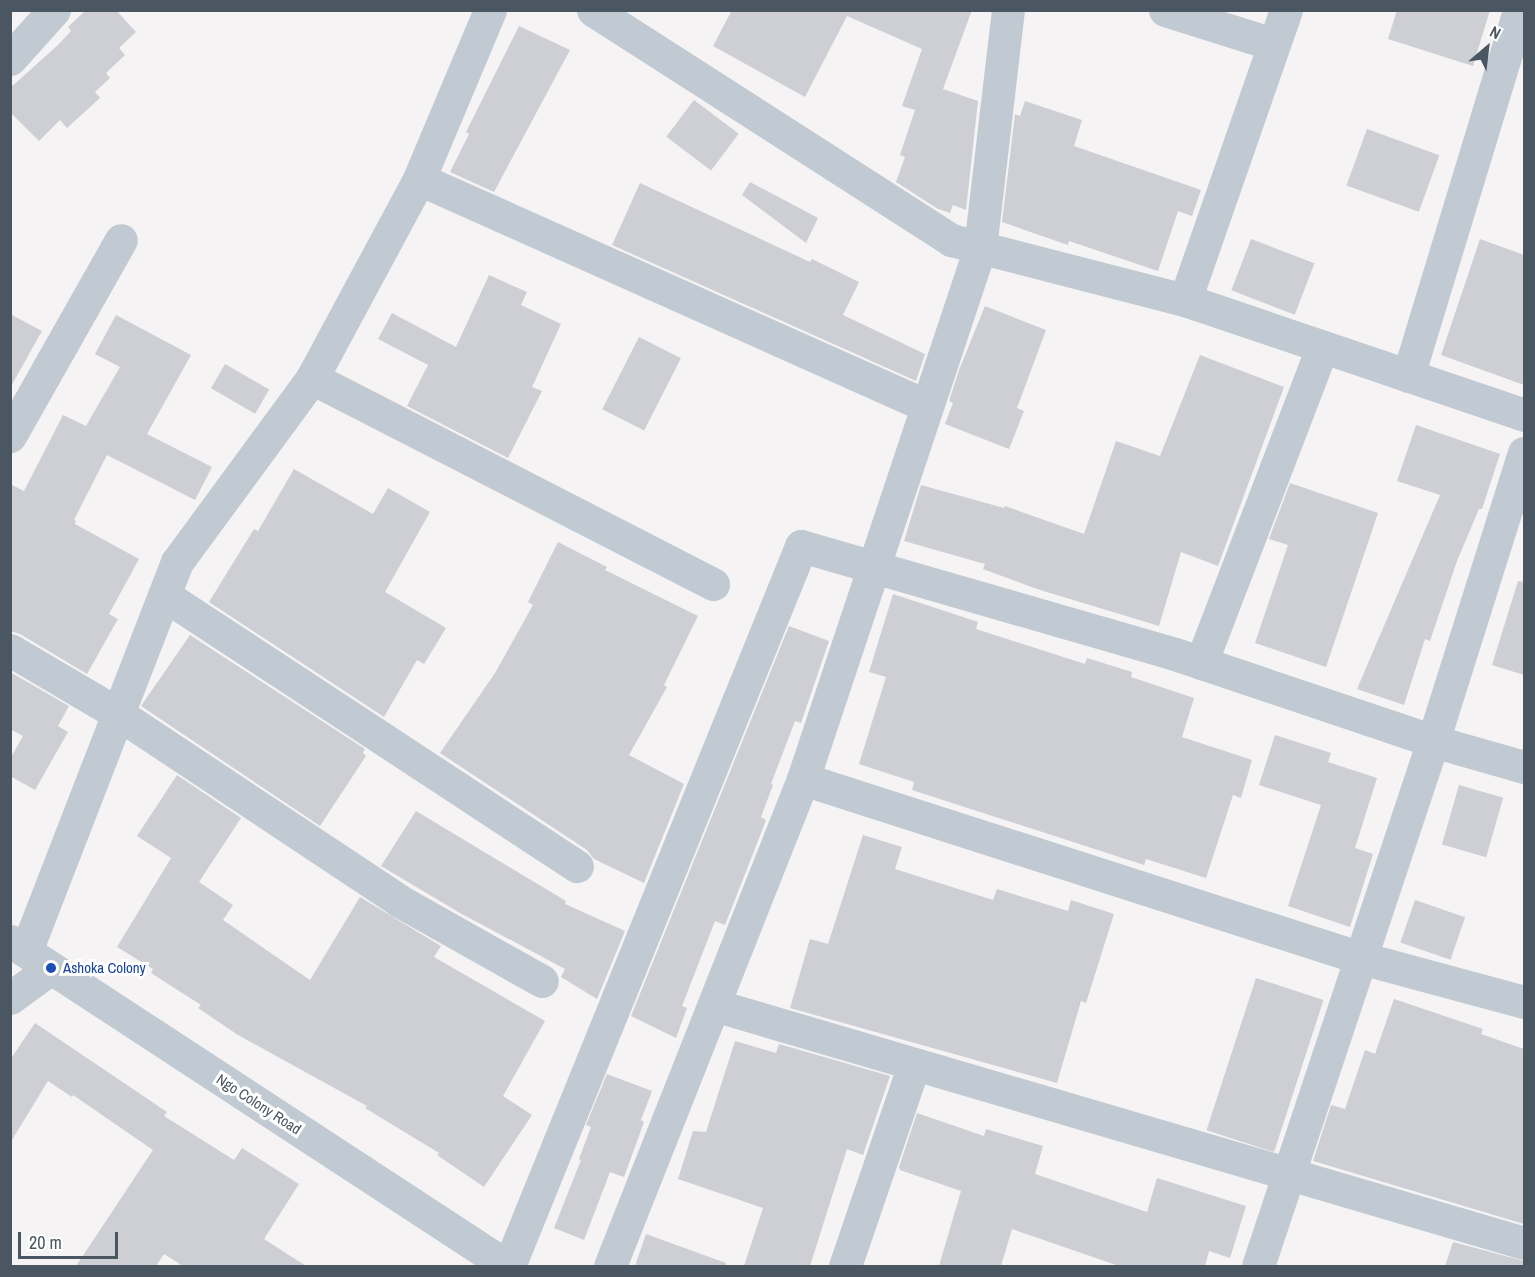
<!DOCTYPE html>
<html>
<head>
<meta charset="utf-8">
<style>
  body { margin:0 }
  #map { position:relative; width:1535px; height:1277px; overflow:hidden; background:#f5f3f3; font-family:"Archivo Narrow",sans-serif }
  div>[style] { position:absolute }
  .building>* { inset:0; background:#cdcfd5; transform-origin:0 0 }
  .minor>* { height:33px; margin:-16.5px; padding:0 16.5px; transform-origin:16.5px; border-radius:16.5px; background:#c1cad2 }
  .dots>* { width:16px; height:16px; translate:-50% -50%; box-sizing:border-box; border:3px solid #fff; border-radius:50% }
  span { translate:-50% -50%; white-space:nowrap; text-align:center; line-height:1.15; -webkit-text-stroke:6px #fff; paint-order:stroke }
  .transit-label { font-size:15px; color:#164399 }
  .left { translate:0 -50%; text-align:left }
  .street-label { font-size:15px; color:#4a5661 }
  .frame { position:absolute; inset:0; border:12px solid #4a5661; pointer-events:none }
  .north { position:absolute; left:1457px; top:18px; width:60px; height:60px; -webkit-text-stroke:4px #fff; paint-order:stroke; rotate:28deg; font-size:16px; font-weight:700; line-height:24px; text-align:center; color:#4a5661 }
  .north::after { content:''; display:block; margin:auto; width:21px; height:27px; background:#4a5661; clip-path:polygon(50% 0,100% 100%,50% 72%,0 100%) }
  .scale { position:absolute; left:18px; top:1232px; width:100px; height:27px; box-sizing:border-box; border:3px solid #4a5661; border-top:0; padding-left:8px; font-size:18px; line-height:21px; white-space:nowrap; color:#4a5661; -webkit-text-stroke:4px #fff; paint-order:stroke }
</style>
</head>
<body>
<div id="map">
  <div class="building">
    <div style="clip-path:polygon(86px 10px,116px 10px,136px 32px,119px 48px,125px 55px,106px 73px,110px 78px,95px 92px,100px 98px,67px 128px,60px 120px,39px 141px,10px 112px,10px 88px,58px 45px,71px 31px,68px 27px)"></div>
    <div style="clip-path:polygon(732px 10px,972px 10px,943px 89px,978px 101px,966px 210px,953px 205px,950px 213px,938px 209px,896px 182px,905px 157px,900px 155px,915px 110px,902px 106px,922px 49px,847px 16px,805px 97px,713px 46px)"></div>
    <div style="clip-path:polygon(1397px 10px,1490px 10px,1473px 66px,1388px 39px)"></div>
    <div style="clip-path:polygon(519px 26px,570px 50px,494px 192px,450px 172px,469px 134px,466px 132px)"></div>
    <div style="left:694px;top:100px;width:56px;height:46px;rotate:37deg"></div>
    <div style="clip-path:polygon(1025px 101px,1082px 120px,1074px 146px,1201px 190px,1192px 216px,1178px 211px,1158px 271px,1069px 241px,1068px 245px,1002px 222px,1015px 114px,1020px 116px)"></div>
    <div style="left:1367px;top:129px;width:77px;height:60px;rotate:20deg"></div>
    <div style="clip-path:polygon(750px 182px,818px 218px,806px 243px,742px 195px)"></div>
    <div style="clip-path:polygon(640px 183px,810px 262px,812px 259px,859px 282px,843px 315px,925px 354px,916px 381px,612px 245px)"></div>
    <div style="left:1251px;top:239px;width:68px;height:55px;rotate:21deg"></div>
    <div style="clip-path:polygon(1480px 239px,1524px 255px,1524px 385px,1441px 355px)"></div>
    <div style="clip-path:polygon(489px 275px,527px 292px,521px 305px,561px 324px,532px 387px,542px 391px,508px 458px,407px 406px,428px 365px,378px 339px,392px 313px,456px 347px)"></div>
    <div style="clip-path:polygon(985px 306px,1046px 330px,1017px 408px,1024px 411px,1009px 449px,945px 424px,953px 403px,949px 401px,959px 370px)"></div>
    <div style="clip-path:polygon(10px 314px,42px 331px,10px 388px)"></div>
    <div style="clip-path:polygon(116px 315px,191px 355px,147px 434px,212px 467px,195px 500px,107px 455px,74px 520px,76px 521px,75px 524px,139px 559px,109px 614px,118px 619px,87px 674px,20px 634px,10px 631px,10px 484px,24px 491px,63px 415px,86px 426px,120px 367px,95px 354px)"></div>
    <div style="left:639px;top:337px;width:47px;height:81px;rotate:27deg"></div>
    <div style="clip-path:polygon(1200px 355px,1284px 387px,1218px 566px,1181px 552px,1159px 626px,1037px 589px,983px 569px,985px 564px,904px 541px,921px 485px,1004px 508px,1005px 506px,1084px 534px,1116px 441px,1160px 456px)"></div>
    <div style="left:225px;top:364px;width:51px;height:28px;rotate:30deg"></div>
    <div style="clip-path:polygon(1416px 425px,1500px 454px,1482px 509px,1479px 509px,1457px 561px,1430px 641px,1425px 639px,1404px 705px,1357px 689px,1440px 495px,1397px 481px)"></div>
    <div style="clip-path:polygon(294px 469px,373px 514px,388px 488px,430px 512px,385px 592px,446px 628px,424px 664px,417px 660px,384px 717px,209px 602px,254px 529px,258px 531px)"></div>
    <div style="clip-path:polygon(1290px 483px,1378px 513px,1326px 667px,1255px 643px,1288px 545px,1269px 539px)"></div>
    <div style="clip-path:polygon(558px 542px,607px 567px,605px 570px,698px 616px,664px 685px,667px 687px,629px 755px,684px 784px,644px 883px,594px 859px,587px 850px,440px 753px,495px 673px,533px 605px,528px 602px)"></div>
    <div style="clip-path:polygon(1518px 581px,1524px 582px,1524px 675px,1492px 665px)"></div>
    <div style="clip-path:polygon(893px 594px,978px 622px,976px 629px,1085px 664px,1087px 658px,1132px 672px,1131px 677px,1194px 698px,1182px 737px,1252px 760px,1241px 798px,1233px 795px,1206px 878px,1146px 859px,1144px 865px,912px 790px,914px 782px,859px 764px,886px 677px,869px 672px)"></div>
    <div style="clip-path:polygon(789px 626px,829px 641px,801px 723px,795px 721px,771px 784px,773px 785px,761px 817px,766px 820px,756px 846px,725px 925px,715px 921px,682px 1006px,687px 1008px,676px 1038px,631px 1016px)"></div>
    <div style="clip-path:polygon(190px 635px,365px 749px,363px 753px,366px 756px,320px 826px,141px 706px)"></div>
    <div style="clip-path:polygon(10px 672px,69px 706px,58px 726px,68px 732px,35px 790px,10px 776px,10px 759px,23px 736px,10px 729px)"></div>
    <div style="clip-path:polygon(1275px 735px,1331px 753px,1328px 762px,1377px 778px,1355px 848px,1373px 854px,1350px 927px,1288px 906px,1321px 805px,1259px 785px)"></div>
    <div style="clip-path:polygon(177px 775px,241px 818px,199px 882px,233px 905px,223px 920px,310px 980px,360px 897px,441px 946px,434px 957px,545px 1021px,503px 1096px,532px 1115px,484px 1187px,437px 1155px,439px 1153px,365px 1108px,367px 1106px,238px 1035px,198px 1008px,201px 1005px,151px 973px,153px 969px,117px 947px,171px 858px,137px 836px)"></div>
    <div style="left:1459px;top:785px;width:46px;height:62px;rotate:16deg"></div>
    <div style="clip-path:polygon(416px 811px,566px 901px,565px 904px,625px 931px,597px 999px,561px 977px,565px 969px,460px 913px,381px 866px)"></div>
    <div style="clip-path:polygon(863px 835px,902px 847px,895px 869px,993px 900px,997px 889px,1068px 911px,1071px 900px,1114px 914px,1086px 1003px,1081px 1001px,1057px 1083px,790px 1008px,810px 939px,828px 944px)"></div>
    <div style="left:1415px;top:900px;width:53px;height:45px;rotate:19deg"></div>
    <div style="left:1256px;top:978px;width:71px;height:160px;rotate:18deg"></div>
    <div style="clip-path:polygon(1394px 999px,1483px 1029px,1481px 1034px,1524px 1049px,1524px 1224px,1313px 1161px,1331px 1105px,1345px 1109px,1365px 1050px,1375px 1054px)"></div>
    <div style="clip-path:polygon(35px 1023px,167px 1112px,164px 1116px,234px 1160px,242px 1148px,299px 1184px,264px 1239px,306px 1266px,183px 1266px,164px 1254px,156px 1266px,76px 1266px,153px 1150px,73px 1095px,72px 1097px,48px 1081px,10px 1143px,10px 1060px)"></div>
    <div style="clip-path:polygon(735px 1041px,776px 1053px,779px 1044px,890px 1076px,863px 1155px,847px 1149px,810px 1266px,744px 1266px,763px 1208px,678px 1179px,693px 1131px,706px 1132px)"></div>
    <div style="clip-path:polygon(607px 1074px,652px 1091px,641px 1120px,644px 1122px,624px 1177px,610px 1172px,584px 1240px,554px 1228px,581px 1160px,579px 1159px,591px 1127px,586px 1125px)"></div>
    <div style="clip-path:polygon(917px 1113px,984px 1136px,986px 1129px,1043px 1146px,1035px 1174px,1147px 1212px,1157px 1178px,1246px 1206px,1230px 1258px,1209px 1251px,1205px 1266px,1119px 1266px,1012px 1229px,1001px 1266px,939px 1266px,961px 1191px,900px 1170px,899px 1167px)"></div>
    <div style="clip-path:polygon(646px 1234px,726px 1263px,726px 1266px,635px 1266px)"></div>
    <div style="clip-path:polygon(1453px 1242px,1524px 1261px,1524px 1266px,1445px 1266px)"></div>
  </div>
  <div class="minor">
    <div style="left:593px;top:10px;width:426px;rotate:32.7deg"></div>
    <div style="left:951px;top:240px;width:242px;rotate:14.4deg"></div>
    <div style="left:1185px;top:300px;width:358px;rotate:18.7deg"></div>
    <div style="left:1165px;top:10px;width:113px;rotate:17.5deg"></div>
    <div style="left:10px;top:59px;width:66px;rotate:-48.1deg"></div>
    <div style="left:419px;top:179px;width:556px;rotate:24.08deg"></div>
    <div style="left:1185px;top:300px;width:307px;rotate:-70.8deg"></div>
    <div style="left:1408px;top:376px;width:382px;rotate:-73.1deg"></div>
    <div style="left:312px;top:378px;width:451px;rotate:27.2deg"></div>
    <div style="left:10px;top:436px;width:225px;rotate:-60.5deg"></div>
    <div style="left:164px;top:595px;width:494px;rotate:33.3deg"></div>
    <div style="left:10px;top:650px;width:124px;rotate:30.5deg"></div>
    <div style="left:117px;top:713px;width:338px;rotate:33.6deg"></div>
    <div style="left:398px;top:900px;width:165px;rotate:29.4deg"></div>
    <div style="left:1201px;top:663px;width:337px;rotate:-69deg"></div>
    <div style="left:803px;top:779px;width:586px;rotate:17.79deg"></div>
    <div style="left:1361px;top:958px;width:169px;rotate:15.1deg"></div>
    <div style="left:10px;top:941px;width:594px;rotate:33.18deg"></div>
    <div style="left:26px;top:951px;width:417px;rotate:-68.8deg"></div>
    <div style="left:177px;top:562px;width:228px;rotate:-53.7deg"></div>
    <div style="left:312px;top:378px;width:226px;rotate:-61.7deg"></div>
    <div style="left:419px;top:179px;width:183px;rotate:-67.2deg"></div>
    <div style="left:10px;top:998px;width:51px;rotate:-36.2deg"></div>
    <div style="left:714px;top:1005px;width:844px;rotate:16.37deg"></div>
    <div style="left:509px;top:1266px;width:777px;rotate:-67.92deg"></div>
    <div style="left:801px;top:546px;width:389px;rotate:16.1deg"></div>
    <div style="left:1175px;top:654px;width:272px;rotate:18.6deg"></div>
    <div style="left:1433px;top:741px;width:95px;rotate:15.9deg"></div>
    <div style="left:610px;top:1266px;width:524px;rotate:-68.38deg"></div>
    <div style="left:803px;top:779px;width:560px;rotate:-71.57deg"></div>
    <div style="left:980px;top:248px;width:240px;rotate:-83.3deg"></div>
    <div style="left:845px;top:1266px;width:213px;rotate:-71.1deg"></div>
    <div style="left:1258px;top:1266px;width:553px;rotate:-71.57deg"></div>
    <div style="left:1433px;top:741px;width:302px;rotate:-72.5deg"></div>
  </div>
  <div class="dots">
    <div style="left:51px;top:968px;background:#1a4fb4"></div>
  </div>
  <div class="transit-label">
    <span class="left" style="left:63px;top:968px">Ashoka Colony</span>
  </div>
  <div class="street-label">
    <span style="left:259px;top:1104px;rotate:33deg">Ngo Colony Road</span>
  </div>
  <div class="frame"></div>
  <div class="north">N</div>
  <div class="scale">20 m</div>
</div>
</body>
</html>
